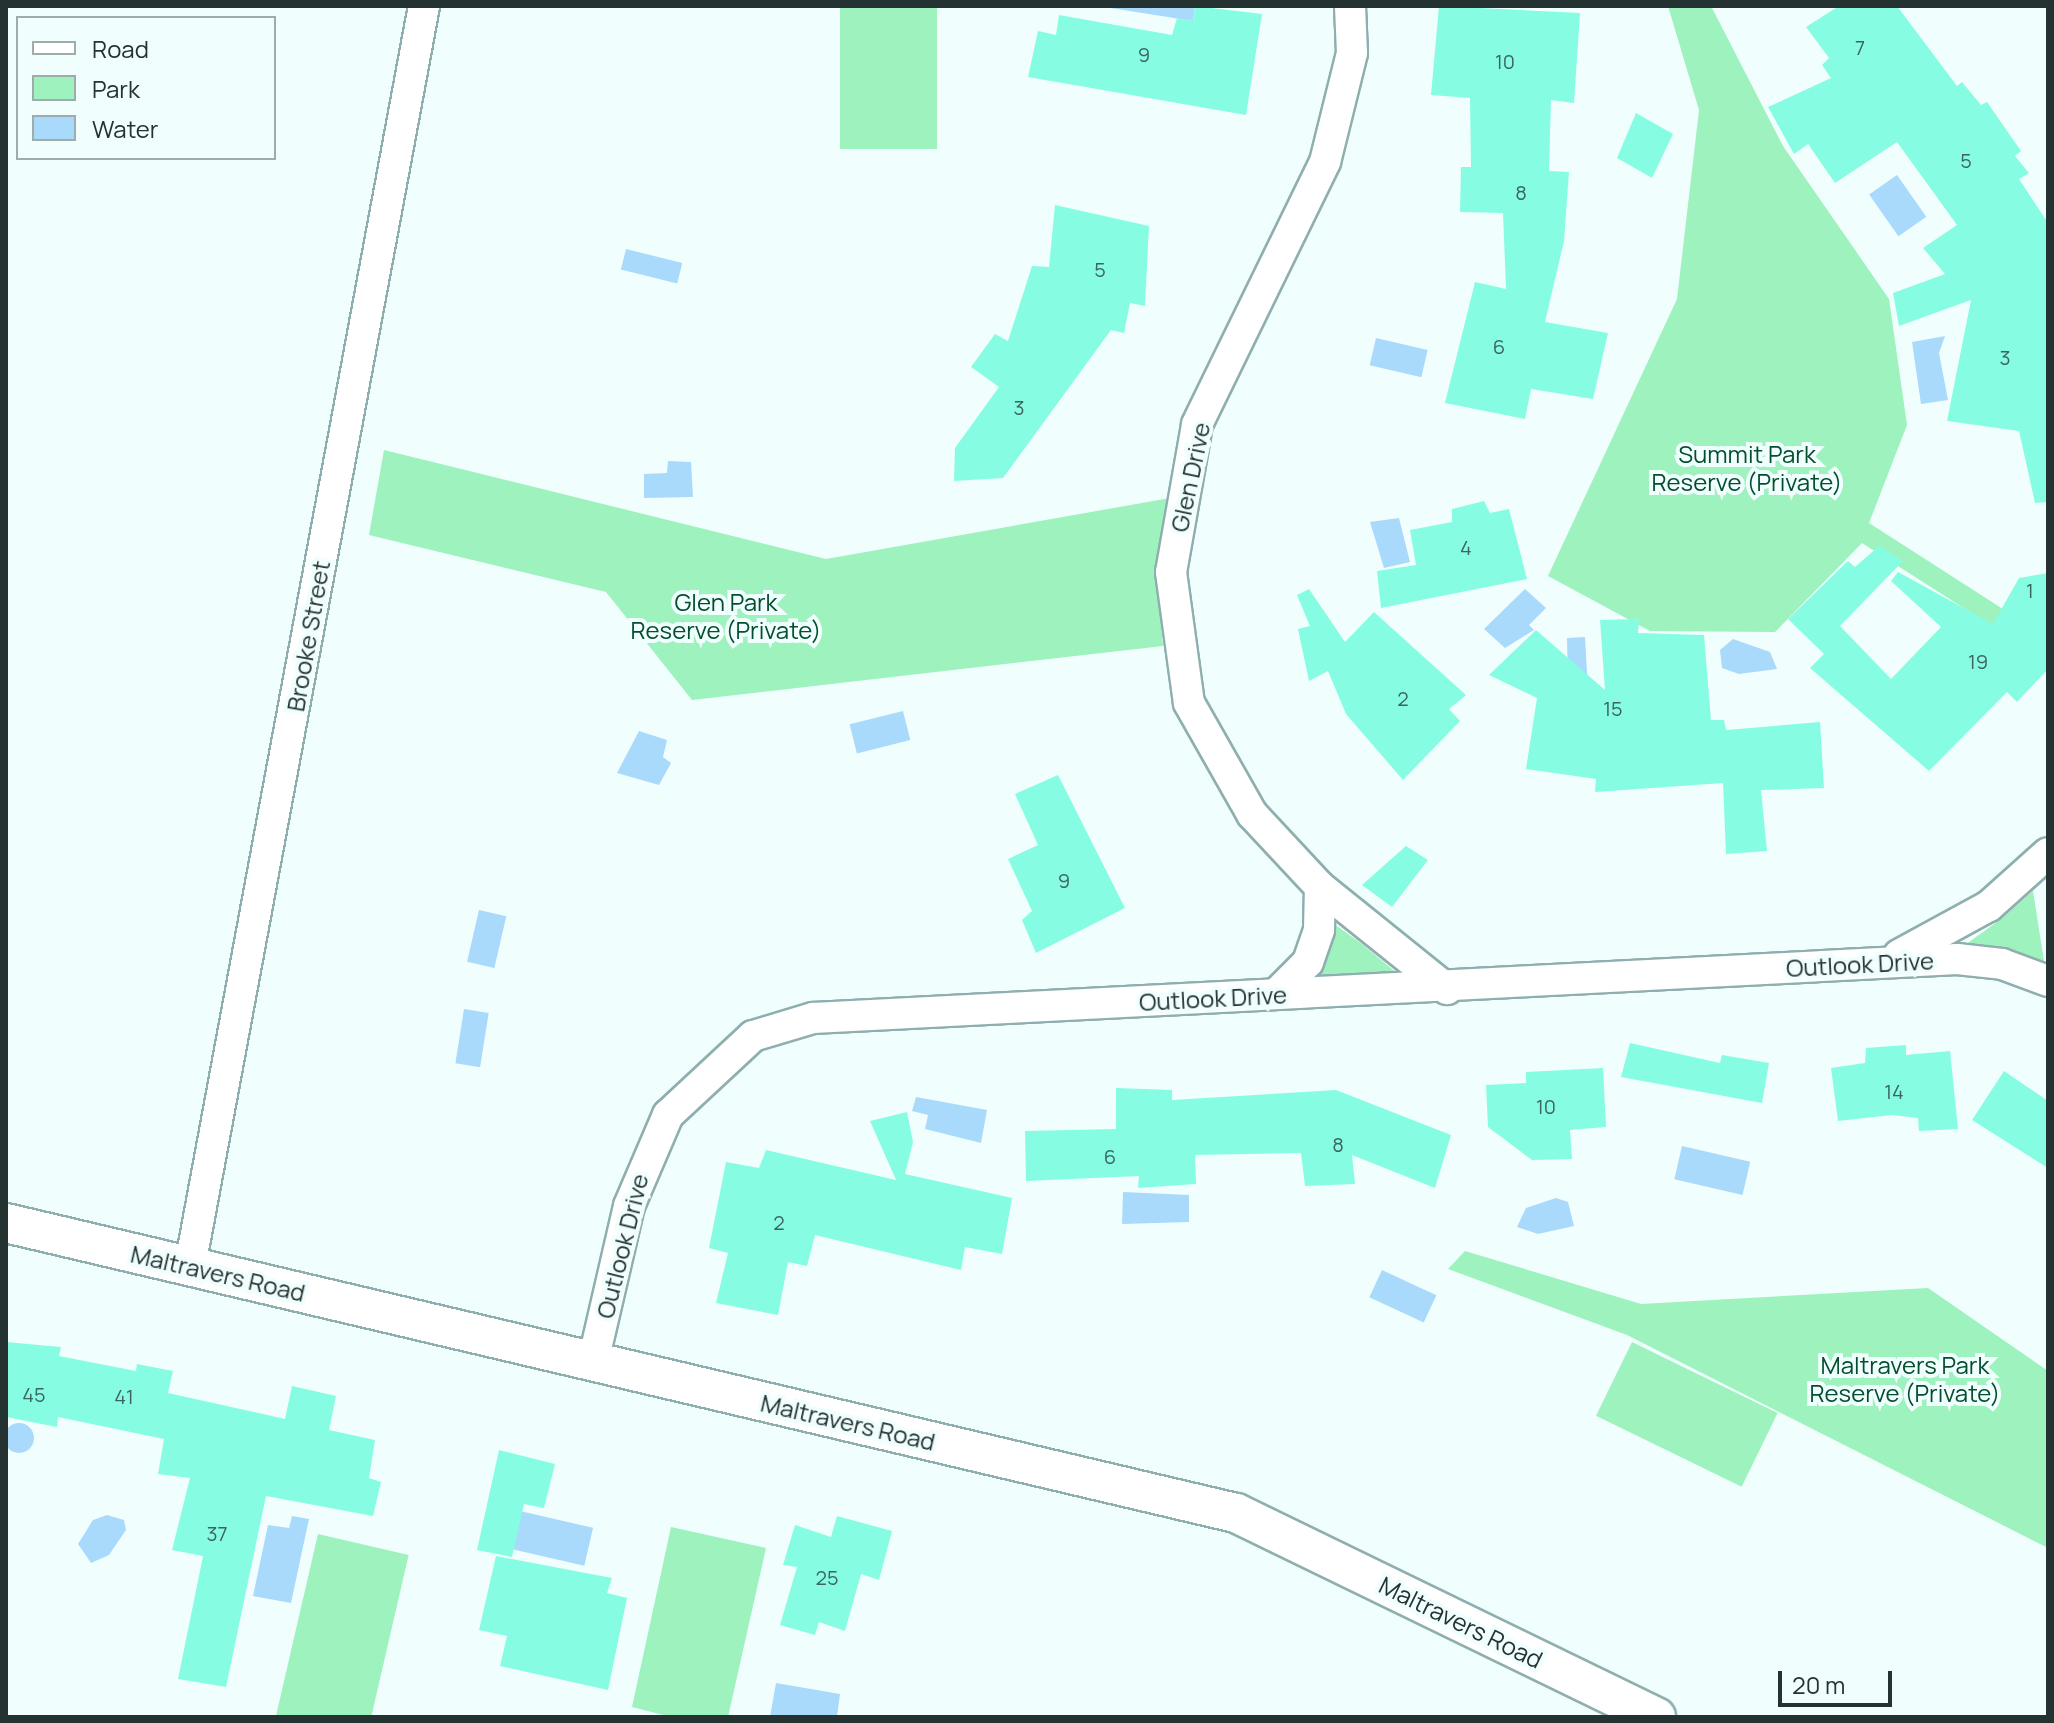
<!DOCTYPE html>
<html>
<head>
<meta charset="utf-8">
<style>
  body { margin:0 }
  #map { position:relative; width:2054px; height:1723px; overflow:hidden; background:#f1fefe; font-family:Manrope,sans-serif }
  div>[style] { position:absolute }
  .green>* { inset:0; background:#9df2be; transform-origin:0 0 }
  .water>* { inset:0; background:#a9dafb; transform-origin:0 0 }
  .round { border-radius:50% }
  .building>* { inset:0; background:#86fde2 }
  .roads { filter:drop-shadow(2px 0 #8fafaf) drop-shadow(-2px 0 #8fafaf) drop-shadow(0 2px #8fafaf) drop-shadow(0 -2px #8fafaf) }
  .minor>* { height:30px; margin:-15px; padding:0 15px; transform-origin:15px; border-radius:15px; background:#fff }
  .tertiary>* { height:38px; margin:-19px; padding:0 19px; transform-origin:19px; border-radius:19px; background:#fff }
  span { translate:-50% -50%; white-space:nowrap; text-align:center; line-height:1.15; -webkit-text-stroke:8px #f1fefe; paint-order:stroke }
  .number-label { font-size:20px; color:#3d655e }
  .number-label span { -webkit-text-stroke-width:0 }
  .park-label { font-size:24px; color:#044e2d }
  .street-label { font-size:24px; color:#253232 }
  .frame { position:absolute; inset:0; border:8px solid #253232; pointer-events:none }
  .legend { position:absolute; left:16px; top:16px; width:260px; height:144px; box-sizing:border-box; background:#f1fefe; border:2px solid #9facac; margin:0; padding:10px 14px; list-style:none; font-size:24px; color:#253232 }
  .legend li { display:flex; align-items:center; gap:16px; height:40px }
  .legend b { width:40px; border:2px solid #9facac }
  .scale { position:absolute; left:1778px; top:1671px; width:114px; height:36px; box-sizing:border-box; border:4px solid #253232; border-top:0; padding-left:10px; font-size:24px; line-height:28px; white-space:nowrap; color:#253232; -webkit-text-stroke:6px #f1fefe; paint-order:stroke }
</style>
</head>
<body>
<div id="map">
  <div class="green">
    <div style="left:840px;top:6px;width:97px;height:143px"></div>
    <div style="clip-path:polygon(1668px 6px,1711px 6px,1783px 146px,1889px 299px,1907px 425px,1869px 523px,2048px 638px,2048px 662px,1862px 543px,1775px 632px,1650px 631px,1548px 576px,1677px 299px,1699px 110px)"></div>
    <div style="clip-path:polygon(384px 450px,826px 559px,1170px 498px,1157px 575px,1163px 646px,692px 700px,606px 592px,369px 535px)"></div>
    <div style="clip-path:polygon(2033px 891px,2044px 961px,1965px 945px,2001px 919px)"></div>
    <div style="clip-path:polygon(1334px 924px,1362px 944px,1399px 975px,1314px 981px)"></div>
    <div style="clip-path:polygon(1465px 1251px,1641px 1304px,1928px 1288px,2048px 1371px,2048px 1548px,1627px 1335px,1448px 1269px)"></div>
    <div style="left:1632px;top:1342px;width:162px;height:82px;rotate:26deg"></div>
    <div style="clip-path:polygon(671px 1527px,766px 1548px,728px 1717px,671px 1717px,632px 1707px)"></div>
    <div style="left:318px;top:1534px;width:93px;height:187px;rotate:13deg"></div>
  </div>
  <div class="water">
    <div style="clip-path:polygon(1098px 6px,1195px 6px,1193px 21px)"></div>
    <div style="left:1897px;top:175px;width:51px;height:34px;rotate:55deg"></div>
    <div style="left:626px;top:249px;width:58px;height:21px;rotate:14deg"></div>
    <div style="clip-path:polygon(1945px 336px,1939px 353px,1948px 400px,1921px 404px,1912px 342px)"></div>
    <div style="left:1376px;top:338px;width:53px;height:28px;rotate:13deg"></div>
    <div style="clip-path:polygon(668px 461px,691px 462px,693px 497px,644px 498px,644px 474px,667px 473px)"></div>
    <div style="clip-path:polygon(1399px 518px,1410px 562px,1384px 568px,1370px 522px)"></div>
    <div style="clip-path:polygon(1525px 589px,1546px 608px,1529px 625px,1534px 630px,1505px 648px,1484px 629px)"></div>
    <div style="clip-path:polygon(1585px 637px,1590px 727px,1569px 727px,1567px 638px)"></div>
    <div style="clip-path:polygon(1733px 639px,1770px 652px,1777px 669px,1739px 674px,1722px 668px,1720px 650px)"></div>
    <div style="left:903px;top:711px;width:30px;height:55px;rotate:76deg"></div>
    <div style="clip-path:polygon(639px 731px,667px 740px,663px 757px,671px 763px,659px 785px,617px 773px)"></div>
    <div style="left:479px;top:910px;width:28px;height:53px;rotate:13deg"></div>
    <div style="left:464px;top:1009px;width:25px;height:55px;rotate:9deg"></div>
    <div style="clip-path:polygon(916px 1097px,987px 1110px,981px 1143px,925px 1129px,928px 1115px,912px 1111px)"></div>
    <div style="left:1682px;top:1146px;width:70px;height:34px;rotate:13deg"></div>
    <div style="clip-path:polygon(1123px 1192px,1189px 1195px,1189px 1222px,1122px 1224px)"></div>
    <div style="clip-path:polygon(1556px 1198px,1568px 1202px,1574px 1226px,1538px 1234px,1517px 1227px,1526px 1208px)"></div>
    <div style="left:1382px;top:1270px;width:60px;height:30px;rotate:25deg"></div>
    <div class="round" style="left:4px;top:1423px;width:30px;height:30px"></div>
    <div style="left:520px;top:1511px;width:75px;height:39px;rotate:13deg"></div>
    <div style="clip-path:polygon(107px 1515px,124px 1520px,126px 1530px,109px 1555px,91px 1563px,78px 1544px,93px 1520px)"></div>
    <div style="clip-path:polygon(292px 1516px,309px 1519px,291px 1603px,253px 1596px,268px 1525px,289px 1528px)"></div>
    <div style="clip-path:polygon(776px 1683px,840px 1694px,837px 1717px,770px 1717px)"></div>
  </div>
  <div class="building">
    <div style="clip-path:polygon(1195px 6px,1262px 14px,1246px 115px,1028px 77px,1038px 31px,1056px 35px,1059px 15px,1172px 35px,1177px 18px,1193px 21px)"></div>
    <div style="clip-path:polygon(1439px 6px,1580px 13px,1574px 103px,1551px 100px,1549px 171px,1569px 172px,1564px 241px,1545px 322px,1608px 333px,1593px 399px,1531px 389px,1525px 419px,1445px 403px,1475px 282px,1506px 289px,1503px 213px,1460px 212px,1461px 167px,1471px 167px,1470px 98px,1431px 95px)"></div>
    <div style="clip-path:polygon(1839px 6px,1897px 6px,1957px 86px,1962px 82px,1981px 105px,1987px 102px,2021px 151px,2015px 156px,2029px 173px,2019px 179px,2048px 223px,2048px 502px,2035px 503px,2019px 431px,1947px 421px,1971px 300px,1899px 326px,1893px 293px,1945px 274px,1923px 248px,1957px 225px,1897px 142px,1835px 183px,1808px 144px,1794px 154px,1768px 107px,1831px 78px,1822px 65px,1829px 58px,1806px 27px)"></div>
    <div style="clip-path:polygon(1636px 113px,1673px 134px,1652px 178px,1617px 158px)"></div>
    <div style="clip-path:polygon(1055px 205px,1149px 226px,1145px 306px,1130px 303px,1124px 333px,1111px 330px,1003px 478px,954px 481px,955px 448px,999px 387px,971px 367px,995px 334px,1008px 341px,1032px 266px,1049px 267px)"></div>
    <div style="clip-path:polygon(1484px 501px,1490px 513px,1509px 509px,1527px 579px,1381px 608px,1377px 571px,1416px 565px,1410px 530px,1452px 522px,1452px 509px)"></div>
    <div style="clip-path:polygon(1879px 546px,1903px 561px,1840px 626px,1891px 679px,1941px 627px,1891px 581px,1898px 572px,1993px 624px,2019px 578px,2048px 573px,2048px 669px,2017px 702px,2007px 692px,1929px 771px,1810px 668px,1824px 654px,1788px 619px,1848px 561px,1855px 567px)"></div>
    <div style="clip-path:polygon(1309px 589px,1345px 642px,1374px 612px,1466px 695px,1449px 709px,1460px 721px,1403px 780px,1346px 714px,1328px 671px,1309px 681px,1298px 629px,1310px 626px,1297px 595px)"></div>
    <div style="clip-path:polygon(1639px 619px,1638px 633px,1704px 635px,1711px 720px,1724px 720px,1726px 730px,1820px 722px,1824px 788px,1761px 790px,1767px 851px,1726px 854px,1723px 783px,1595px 792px,1596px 779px,1526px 769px,1537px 698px,1489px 675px,1536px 630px,1605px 690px,1600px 620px)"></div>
    <div style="clip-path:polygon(1058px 775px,1125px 908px,1036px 953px,1022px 920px,1032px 911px,1008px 859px,1038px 845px,1015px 794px)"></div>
    <div style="clip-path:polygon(1406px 846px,1428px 860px,1392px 907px,1362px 885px)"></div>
    <div style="clip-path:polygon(1630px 1043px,1720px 1063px,1722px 1055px,1769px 1063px,1762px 1103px,1621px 1077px)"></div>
    <div style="clip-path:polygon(1906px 1045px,1906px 1055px,1950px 1051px,1958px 1129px,1919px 1131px,1918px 1118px,1892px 1115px,1838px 1121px,1831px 1068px,1865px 1063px,1866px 1048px)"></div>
    <div style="clip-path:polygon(1603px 1068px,1606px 1127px,1570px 1130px,1572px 1159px,1532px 1160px,1488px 1127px,1486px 1085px,1526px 1083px,1526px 1072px)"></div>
    <div style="clip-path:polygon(2004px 1071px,2048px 1101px,2048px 1168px,1972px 1120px)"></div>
    <div style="clip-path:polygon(1116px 1088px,1172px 1090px,1172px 1100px,1336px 1090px,1451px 1135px,1435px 1188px,1352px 1155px,1355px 1184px,1305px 1186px,1301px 1153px,1195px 1155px,1196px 1184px,1138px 1188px,1139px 1176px,1026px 1181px,1025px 1131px,1116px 1129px)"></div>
    <div style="clip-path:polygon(907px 1112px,913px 1142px,905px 1174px,1012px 1198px,1002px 1254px,965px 1247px,961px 1270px,815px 1235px,807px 1266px,788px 1262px,778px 1315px,716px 1303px,728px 1253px,709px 1248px,726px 1162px,759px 1168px,766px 1150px,896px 1180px,870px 1121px)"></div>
    <div style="clip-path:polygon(6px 1342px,61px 1347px,59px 1356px,136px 1371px,137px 1364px,173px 1371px,168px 1393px,285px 1419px,292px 1386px,336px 1396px,329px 1430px,375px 1440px,369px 1478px,381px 1482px,373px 1516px,266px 1496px,226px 1687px,178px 1679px,203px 1556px,172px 1550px,190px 1478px,158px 1474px,164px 1439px,58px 1417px,57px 1427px,6px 1417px)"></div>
    <div style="clip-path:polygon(499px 1450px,555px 1464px,544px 1508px,524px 1504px,512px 1557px,477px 1550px)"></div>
    <div style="clip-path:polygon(837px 1516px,892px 1531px,879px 1580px,861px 1574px,845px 1631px,819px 1622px,815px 1635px,780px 1625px,797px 1567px,783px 1565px,795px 1525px,831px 1537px)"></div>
    <div style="clip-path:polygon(496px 1556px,612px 1578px,607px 1593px,627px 1598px,608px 1690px,500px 1666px,507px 1636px,479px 1630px)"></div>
  </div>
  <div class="roads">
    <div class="minor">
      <div style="left:1350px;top:6px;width:47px;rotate:87.6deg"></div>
      <div style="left:1352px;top:53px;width:112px;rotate:103.9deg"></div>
      <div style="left:1325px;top:162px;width:292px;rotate:116deg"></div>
      <div style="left:1197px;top:425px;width:149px;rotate:100deg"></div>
      <div style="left:1171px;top:572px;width:132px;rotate:82.2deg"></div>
      <div style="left:1189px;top:703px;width:128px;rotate:60.4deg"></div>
      <div style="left:1252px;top:814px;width:100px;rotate:47deg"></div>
      <div style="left:1320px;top:887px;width:163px;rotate:38.8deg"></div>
      <div style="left:1899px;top:955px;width:102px;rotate:-28.6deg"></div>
      <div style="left:1989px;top:906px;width:79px;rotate:-41.9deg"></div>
      <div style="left:1276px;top:994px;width:45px;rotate:-45deg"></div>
      <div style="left:1308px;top:962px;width:34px;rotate:-71deg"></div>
      <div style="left:1319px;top:930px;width:43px;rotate:-88.7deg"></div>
      <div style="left:190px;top:1266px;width:1282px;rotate:-79.48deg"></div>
      <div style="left:593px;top:1362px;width:160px;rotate:-77deg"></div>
      <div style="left:629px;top:1206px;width:99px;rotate:-66.8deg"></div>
      <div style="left:668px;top:1115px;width:116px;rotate:-42.9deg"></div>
      <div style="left:753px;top:1036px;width:63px;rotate:-16.7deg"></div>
      <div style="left:813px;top:1018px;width:1146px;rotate:-2.95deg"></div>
      <div style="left:1957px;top:959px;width:45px;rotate:6.3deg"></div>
      <div style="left:2002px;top:964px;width:49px;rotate:20.3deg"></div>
    </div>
    <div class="tertiary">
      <div style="left:6px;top:1223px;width:1264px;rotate:13.27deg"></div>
      <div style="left:1236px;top:1513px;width:467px;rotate:25.9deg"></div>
    </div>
  </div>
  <div class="number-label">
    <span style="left:1860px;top:47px">7</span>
    <span style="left:1144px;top:54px">9</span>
    <span style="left:1505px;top:61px">10</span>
    <span style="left:1966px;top:160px">5</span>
    <span style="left:1521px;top:192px">8</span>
    <span style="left:1100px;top:269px">5</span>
    <span style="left:1499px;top:346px">6</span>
    <span style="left:2005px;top:357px">3</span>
    <span style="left:1019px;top:407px">3</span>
    <span style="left:1466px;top:547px">4</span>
    <span style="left:2030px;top:590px">1</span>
    <span style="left:1978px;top:661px">19</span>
    <span style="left:1403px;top:698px">2</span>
    <span style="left:1613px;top:708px">15</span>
    <span style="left:1064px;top:880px">9</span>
    <span style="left:1894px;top:1091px">14</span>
    <span style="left:1546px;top:1106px">10</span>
    <span style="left:1338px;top:1144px">8</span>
    <span style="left:1110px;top:1156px">6</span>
    <span style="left:779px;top:1222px">2</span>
    <span style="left:34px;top:1394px">45</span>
    <span style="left:124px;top:1396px">41</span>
    <span style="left:217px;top:1533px">37</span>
    <span style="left:827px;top:1577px">25</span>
  </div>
  <div class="park-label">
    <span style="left:1747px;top:468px">Summit Park<br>Reserve (Private)</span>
    <span style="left:726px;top:616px">Glen Park<br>Reserve (Private)</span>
    <span style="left:1905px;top:1379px">Maltravers Park<br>Reserve (Private)</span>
  </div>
  <div class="street-label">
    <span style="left:1190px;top:477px;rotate:-78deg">Glen Drive</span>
    <span style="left:308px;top:636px;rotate:-80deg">Brooke Street</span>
    <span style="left:1860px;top:964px;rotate:-3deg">Outlook Drive</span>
    <span style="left:1213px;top:998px;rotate:-3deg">Outlook Drive</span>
    <span style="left:622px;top:1246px;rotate:-76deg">Outlook Drive</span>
    <span style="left:218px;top:1273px;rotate:13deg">Maltravers Road</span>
    <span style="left:848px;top:1422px;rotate:13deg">Maltravers Road</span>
    <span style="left:1461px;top:1622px;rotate:26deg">Maltravers Road</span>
  </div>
  <div class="frame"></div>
  <ul class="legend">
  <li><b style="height:10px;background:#fff"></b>Road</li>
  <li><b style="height:22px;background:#9df2be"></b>Park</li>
  <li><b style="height:22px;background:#a9dafb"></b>Water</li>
  </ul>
  <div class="scale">20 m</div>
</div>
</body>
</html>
